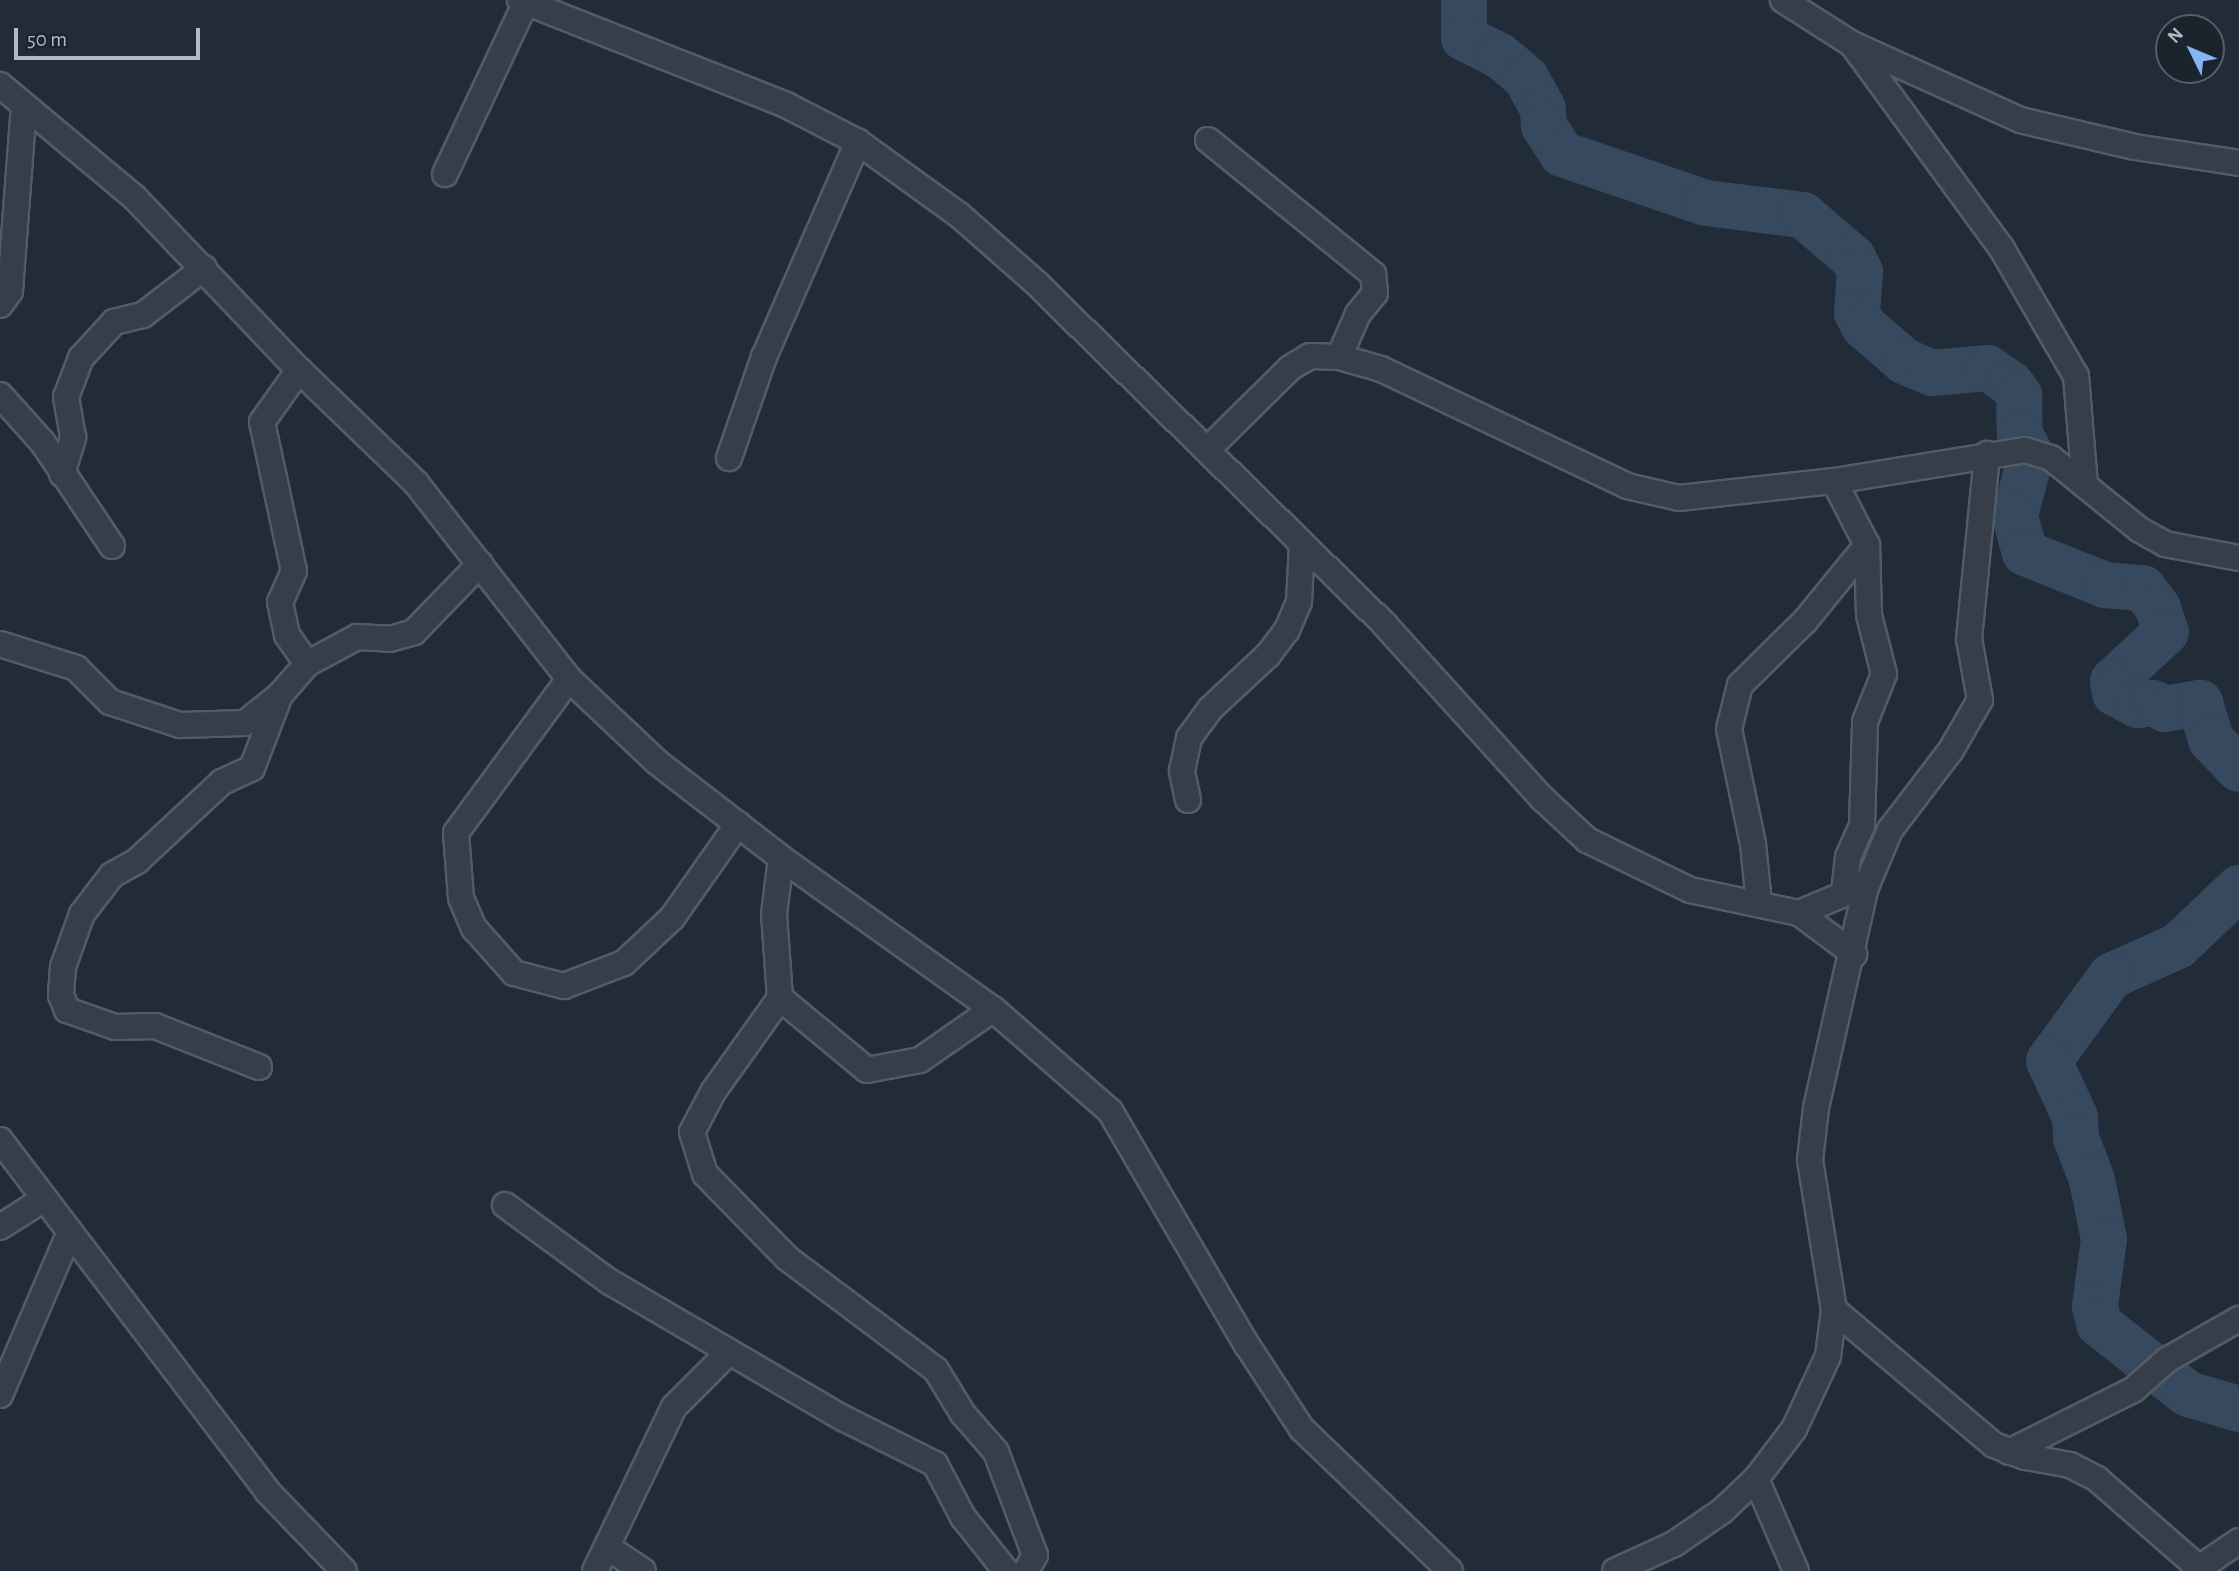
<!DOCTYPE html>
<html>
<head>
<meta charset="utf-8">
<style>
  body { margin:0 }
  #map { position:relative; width:2239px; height:1571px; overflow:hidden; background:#222c38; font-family:"Alegreya Sans",sans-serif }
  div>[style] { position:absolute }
  .river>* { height:46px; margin:-23px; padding:0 23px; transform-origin:23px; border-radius:23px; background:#36495f }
  .roads { filter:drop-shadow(2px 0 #535c66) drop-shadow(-2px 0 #535c66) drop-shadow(0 2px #535c66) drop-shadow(0 -2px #535c66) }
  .minor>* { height:24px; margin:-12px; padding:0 12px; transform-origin:12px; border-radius:12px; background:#353e49 }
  span { translate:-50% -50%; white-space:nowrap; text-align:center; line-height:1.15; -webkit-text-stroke:6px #1b232d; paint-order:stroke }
  .north { position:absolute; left:2155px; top:14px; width:70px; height:70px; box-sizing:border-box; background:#1b232d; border:2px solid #575f6a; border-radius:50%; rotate:313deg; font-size:19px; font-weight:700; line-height:28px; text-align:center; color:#b0b9c5 }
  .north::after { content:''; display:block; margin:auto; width:24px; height:32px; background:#87b5f4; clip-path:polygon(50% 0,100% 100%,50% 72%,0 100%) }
  .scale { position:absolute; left:14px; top:28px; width:186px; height:32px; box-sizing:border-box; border:4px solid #b0b9c5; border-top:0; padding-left:9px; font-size:21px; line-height:24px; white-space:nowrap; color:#b0b9c5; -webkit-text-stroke:5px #1b232d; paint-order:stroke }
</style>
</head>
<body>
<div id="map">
  <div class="river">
    <div style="left:1464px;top:0;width:38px;rotate:90deg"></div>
    <div style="left:1464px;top:38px;width:40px;rotate:26.6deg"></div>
    <div style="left:1500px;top:56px;width:34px;rotate:40deg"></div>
    <div style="left:1526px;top:78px;width:35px;rotate:61deg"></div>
    <div style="left:1543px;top:109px;width:17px;rotate:87deg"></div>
    <div style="left:1544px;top:126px;width:33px;rotate:57deg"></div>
    <div style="left:1562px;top:154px;width:152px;rotate:18.8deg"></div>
    <div style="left:1706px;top:203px;width:98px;rotate:7.1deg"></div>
    <div style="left:1803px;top:215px;width:66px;rotate:40.7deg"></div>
    <div style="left:1853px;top:258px;width:16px;rotate:63deg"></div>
    <div style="left:1860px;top:272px;width:41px;rotate:94.2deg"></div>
    <div style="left:1857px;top:313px;width:15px;rotate:62deg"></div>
    <div style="left:1864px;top:326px;width:53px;rotate:41.2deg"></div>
    <div style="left:1904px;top:361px;width:30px;rotate:23deg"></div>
    <div style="left:1932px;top:373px;width:56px;rotate:-5.1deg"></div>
    <div style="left:1988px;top:368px;width:28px;rotate:35deg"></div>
    <div style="left:2011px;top:384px;width:14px;rotate:54deg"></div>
    <div style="left:2019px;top:395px;width:39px;rotate:89deg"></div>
    <div style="left:2020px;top:434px;width:24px;rotate:62deg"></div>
    <div style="left:2031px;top:455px;width:63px;rotate:104.7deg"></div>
    <div style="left:2015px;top:516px;width:38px;rotate:75deg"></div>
    <div style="left:2025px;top:553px;width:86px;rotate:21.8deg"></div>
    <div style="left:2105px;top:585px;width:38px;rotate:5deg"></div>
    <div style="left:2143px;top:588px;width:25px;rotate:53deg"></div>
    <div style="left:2158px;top:608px;width:25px;rotate:72deg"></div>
    <div style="left:2166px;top:632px;width:72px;rotate:137.2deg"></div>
    <div style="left:2113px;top:681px;width:12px;rotate:81deg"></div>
    <div style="left:2115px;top:693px;width:26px;rotate:28deg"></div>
    <div style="left:2138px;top:705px;width:15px;rotate:-8deg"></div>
    <div style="left:2153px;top:703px;width:13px;rotate:27deg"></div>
    <div style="left:2165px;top:709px;width:36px;rotate:-10deg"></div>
    <div style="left:2200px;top:703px;width:39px;rotate:73deg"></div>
    <div style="left:2211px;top:740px;width:40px;rotate:46deg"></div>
    <div style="left:2239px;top:888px;width:84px;rotate:136.4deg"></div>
    <div style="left:2178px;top:946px;width:73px;rotate:155.9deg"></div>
    <div style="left:2111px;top:976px;width:105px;rotate:126.1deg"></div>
    <div style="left:2049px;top:1061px;width:62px;rotate:65.1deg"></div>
    <div style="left:2075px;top:1117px;width:21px;rotate:87deg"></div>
    <div style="left:2076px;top:1138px;width:45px;rotate:69.1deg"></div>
    <div style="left:2092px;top:1180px;width:60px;rotate:78.5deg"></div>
    <div style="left:2104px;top:1239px;width:68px;rotate:97.7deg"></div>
    <div style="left:2095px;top:1306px;width:18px;rotate:77deg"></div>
    <div style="left:2099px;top:1324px;width:113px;rotate:38.2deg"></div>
    <div style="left:2188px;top:1394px;width:53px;rotate:16.4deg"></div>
  </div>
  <div class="roads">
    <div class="minor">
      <div style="left:520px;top:0;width:286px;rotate:21.5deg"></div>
      <div style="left:786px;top:105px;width:81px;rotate:27.2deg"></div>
      <div style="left:858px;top:142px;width:125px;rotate:35.9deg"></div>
      <div style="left:959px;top:215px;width:100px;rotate:41.3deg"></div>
      <div style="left:1034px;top:281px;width:491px;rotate:44.4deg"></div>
      <div style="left:1385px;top:625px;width:234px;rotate:47.8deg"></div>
      <div style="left:1542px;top:798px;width:62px;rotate:43deg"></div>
      <div style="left:1587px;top:840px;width:114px;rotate:25.9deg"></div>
      <div style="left:1690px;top:890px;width:111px;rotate:11.9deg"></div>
      <div style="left:1799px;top:913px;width:69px;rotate:36.7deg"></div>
      <div style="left:1783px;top:0;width:82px;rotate:32.5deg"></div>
      <div style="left:1852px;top:44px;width:184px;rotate:24.3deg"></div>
      <div style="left:2020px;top:120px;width:118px;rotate:13.2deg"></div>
      <div style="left:2135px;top:147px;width:105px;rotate:8.7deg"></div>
      <div style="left:1852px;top:44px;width:254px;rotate:53.8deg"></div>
      <div style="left:2002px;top:249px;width:147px;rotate:59.8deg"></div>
      <div style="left:2076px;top:376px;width:110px;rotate:85.3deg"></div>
      <div style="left:0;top:85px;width:175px;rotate:39.9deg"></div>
      <div style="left:134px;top:197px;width:239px;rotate:46.4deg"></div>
      <div style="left:299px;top:370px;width:163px;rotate:44deg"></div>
      <div style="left:416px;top:483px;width:249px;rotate:52deg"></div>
      <div style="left:569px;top:679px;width:121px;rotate:43.3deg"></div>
      <div style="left:657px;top:762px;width:157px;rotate:37.7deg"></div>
      <div style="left:781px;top:858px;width:260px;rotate:35.5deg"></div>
      <div style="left:993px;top:1009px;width:155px;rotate:41.1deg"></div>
      <div style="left:1110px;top:1111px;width:271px;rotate:59.7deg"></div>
      <div style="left:1247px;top:1345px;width:100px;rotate:56.8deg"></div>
      <div style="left:1302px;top:1429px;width:205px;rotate:43.8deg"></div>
      <div style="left:1208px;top:140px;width:213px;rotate:39.1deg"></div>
      <div style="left:1373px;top:274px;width:19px;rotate:84deg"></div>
      <div style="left:1375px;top:293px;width:27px;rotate:129deg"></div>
      <div style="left:1358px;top:314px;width:47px;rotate:113.8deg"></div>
      <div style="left:445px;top:174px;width:192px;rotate:-64.8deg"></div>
      <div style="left:0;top:305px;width:17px;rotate:-54deg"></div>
      <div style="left:10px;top:291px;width:186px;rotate:-85.7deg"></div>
      <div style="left:299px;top:370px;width:64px;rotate:125.4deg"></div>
      <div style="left:262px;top:422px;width:152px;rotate:77.9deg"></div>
      <div style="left:294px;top:571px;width:34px;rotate:114deg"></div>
      <div style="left:280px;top:602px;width:34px;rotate:78deg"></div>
      <div style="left:287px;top:635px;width:35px;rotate:55deg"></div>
      <div style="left:0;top:395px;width:64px;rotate:48.1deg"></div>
      <div style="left:43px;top:443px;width:124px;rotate:56.2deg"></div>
      <div style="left:1208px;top:449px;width:115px;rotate:-44.6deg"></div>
      <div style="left:1290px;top:368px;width:23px;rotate:-31deg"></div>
      <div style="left:1310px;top:356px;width:29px;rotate:2deg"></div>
      <div style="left:1339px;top:357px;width:44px;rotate:15.9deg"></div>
      <div style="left:1381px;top:369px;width:272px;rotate:25.4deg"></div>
      <div style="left:1627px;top:486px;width:53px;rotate:13deg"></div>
      <div style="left:1679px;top:498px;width:156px;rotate:-6.3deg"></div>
      <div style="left:1834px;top:481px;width:193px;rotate:-9.2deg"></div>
      <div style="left:2025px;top:450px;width:27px;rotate:17deg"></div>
      <div style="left:2051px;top:458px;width:114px;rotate:39deg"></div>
      <div style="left:2140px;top:530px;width:29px;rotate:29deg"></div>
      <div style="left:2165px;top:544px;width:75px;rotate:10.7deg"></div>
      <div style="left:729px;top:458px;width:107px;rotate:-70.9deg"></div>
      <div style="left:764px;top:357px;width:235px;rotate:-66.4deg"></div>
      <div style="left:62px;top:474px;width:39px;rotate:-73deg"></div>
      <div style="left:73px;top:437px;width:41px;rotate:-99.9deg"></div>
      <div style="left:66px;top:397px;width:42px;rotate:-69deg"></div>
      <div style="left:81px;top:358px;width:49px;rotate:-47.5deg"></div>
      <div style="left:114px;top:322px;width:30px;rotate:-14deg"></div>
      <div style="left:143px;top:315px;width:77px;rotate:-37.6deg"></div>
      <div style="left:0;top:644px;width:80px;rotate:17.5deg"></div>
      <div style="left:76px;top:668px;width:48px;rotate:45deg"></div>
      <div style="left:110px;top:702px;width:74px;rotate:18.2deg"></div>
      <div style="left:180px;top:725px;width:65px;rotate:-1.8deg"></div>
      <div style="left:245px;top:723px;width:45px;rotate:-38.7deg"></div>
      <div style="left:280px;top:695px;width:41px;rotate:-48.9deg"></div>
      <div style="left:307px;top:664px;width:57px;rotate:-28.4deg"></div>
      <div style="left:357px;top:637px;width:33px;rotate:3deg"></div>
      <div style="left:390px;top:639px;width:25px;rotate:-16deg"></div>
      <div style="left:414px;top:632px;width:95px;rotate:-45.9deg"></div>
      <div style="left:569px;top:679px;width:191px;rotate:126.3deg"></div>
      <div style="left:456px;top:833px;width:65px;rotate:85.6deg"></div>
      <div style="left:461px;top:898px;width:33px;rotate:67deg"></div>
      <div style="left:474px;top:928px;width:60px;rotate:48.4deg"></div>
      <div style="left:514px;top:973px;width:52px;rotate:14.6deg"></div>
      <div style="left:564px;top:986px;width:64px;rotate:-21deg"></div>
      <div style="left:624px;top:963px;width:66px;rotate:-43.2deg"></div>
      <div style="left:672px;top:918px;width:115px;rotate:-54.9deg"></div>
      <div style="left:1188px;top:800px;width:30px;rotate:-102deg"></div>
      <div style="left:1182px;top:771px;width:34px;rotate:-78deg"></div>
      <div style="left:1189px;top:738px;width:36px;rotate:-54deg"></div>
      <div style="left:1210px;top:709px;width:79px;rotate:-43deg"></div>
      <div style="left:1268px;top:655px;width:31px;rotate:-53deg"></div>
      <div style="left:1287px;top:630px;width:30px;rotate:-67deg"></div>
      <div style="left:1299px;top:602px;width:57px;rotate:-87deg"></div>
      <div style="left:781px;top:858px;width:56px;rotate:97.1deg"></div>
      <div style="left:774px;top:914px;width:84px;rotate:85.9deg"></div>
      <div style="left:780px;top:998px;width:115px;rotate:125.5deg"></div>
      <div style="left:713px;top:1092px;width:45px;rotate:117.7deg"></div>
      <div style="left:692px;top:1132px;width:44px;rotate:72.8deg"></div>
      <div style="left:705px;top:1174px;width:117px;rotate:45.7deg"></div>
      <div style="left:787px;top:1258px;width:186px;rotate:36.9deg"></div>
      <div style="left:936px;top:1370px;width:52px;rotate:58.5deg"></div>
      <div style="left:963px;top:1414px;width:50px;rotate:49deg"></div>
      <div style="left:996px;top:1452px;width:110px;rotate:69.3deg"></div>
      <div style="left:1035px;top:1555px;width:18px;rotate:119deg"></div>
      <div style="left:1759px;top:903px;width:59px;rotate:-95.8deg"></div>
      <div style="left:1753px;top:844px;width:117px;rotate:-101.8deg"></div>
      <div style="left:1729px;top:729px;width:45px;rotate:-76deg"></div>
      <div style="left:1740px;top:685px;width:91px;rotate:-44.6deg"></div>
      <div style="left:1805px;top:621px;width:98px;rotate:-50.8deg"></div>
      <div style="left:1799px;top:913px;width:49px;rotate:-22.9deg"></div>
      <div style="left:1844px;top:894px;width:37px;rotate:-84deg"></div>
      <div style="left:1848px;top:857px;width:34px;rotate:-66deg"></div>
      <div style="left:1862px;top:826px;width:104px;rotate:-88.3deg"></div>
      <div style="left:1865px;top:722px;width:52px;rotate:-68.4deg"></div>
      <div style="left:1884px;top:674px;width:61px;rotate:-104.3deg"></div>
      <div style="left:1869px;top:615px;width:70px;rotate:-91.6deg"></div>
      <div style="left:1867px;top:545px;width:72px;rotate:-117.3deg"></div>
      <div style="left:780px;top:998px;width:113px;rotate:39.6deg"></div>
      <div style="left:867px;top:1070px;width:54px;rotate:-10.7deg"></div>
      <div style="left:920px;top:1060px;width:89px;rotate:-34.9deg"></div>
      <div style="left:259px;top:1067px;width:112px;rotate:-158.5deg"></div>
      <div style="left:155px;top:1026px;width:40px;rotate:178.6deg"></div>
      <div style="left:115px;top:1027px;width:51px;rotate:-160.5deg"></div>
      <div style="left:67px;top:1010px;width:16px;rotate:-112deg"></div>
      <div style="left:61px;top:995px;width:28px;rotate:-86deg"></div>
      <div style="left:63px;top:967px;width:56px;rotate:-70.3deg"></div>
      <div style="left:82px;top:914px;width:49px;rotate:-52.4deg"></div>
      <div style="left:112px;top:875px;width:29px;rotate:-29deg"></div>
      <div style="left:137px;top:861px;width:116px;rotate:-42.9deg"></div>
      <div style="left:222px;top:782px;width:33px;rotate:-25deg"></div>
      <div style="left:252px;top:768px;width:78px;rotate:-69deg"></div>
      <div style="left:0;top:1140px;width:441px;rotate:52.7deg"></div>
      <div style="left:267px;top:1491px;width:111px;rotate:46.1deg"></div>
      <div style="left:505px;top:1205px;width:130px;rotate:36.3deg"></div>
      <div style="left:610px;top:1282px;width:270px;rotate:30.3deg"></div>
      <div style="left:843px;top:1418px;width:103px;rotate:26.6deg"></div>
      <div style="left:935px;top:1464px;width:60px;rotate:62.2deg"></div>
      <div style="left:963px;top:1517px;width:69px;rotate:51.5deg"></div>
      <div style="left:0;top:1227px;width:52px;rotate:-32.5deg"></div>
      <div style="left:1834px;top:1310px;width:209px;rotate:40.2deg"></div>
      <div style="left:1994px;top:1445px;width:34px;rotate:21deg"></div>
      <div style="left:2026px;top:1457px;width:45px;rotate:10.3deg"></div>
      <div style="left:2070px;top:1465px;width:30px;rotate:27deg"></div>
      <div style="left:2097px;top:1479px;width:135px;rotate:41.1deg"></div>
      <div style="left:0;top:1395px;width:175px;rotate:-66.8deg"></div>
      <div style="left:2009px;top:1452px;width:139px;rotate:-26.6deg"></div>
      <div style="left:2133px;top:1390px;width:45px;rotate:-41.4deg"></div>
      <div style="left:2167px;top:1360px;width:83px;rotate:-29.7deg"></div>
      <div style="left:1756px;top:1479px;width:100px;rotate:66.5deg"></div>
      <div style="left:607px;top:1547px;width:43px;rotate:33.7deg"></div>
      <div style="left:595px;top:1571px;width:182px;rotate:-64.3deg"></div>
      <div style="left:674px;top:1407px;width:76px;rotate:-45deg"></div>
      <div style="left:1615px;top:1571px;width:65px;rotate:-24.6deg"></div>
      <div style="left:1674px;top:1544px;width:58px;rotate:-34.5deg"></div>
      <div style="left:1722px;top:1511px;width:47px;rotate:-43.3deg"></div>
      <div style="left:1756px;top:1479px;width:63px;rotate:-52.8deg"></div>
      <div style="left:1794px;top:1429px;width:81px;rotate:-65deg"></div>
      <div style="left:1828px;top:1356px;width:46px;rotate:-82.6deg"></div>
      <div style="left:1834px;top:1310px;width:152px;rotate:-99.1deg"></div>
      <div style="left:1810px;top:1160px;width:52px;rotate:-83.4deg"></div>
      <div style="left:1816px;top:1108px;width:227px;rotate:-77.3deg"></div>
      <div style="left:1866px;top:887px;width:62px;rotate:-67.2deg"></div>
      <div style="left:1890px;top:830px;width:101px;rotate:-52.7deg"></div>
      <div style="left:1951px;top:750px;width:58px;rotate:-59.9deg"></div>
      <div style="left:1980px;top:700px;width:62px;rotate:-100.2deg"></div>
      <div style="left:1969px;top:639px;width:186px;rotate:-84.4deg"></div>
      <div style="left:2195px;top:1571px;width:53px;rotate:-34.3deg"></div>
    </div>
  </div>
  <div class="north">N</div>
  <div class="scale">50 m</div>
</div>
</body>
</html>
